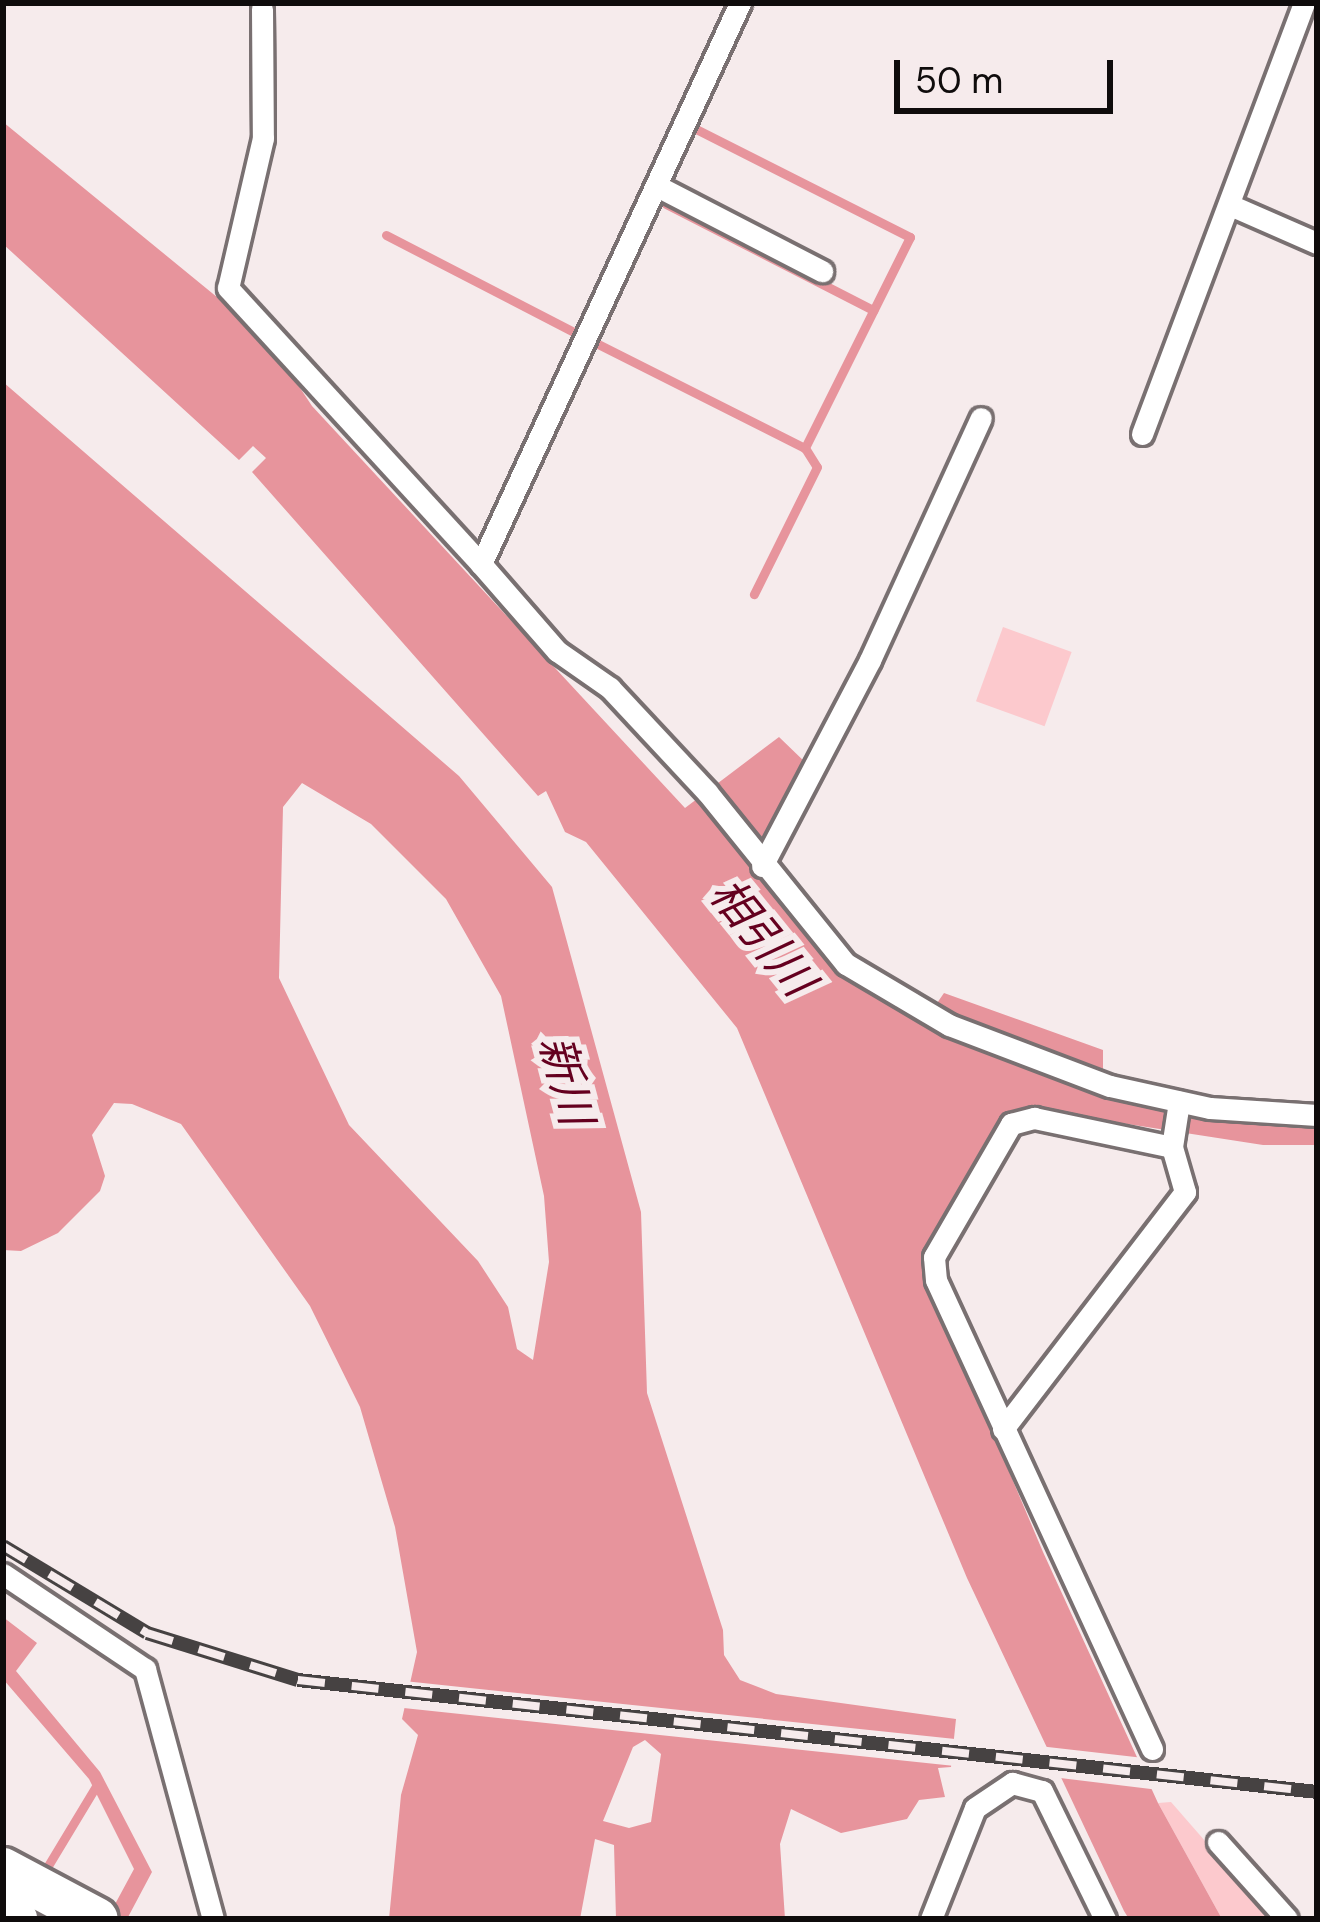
<!DOCTYPE html>
<html>
<head>
<meta charset="utf-8">
<style>
  body { margin:0 }
  #map { position:relative; width:1320px; height:1922px; overflow:hidden; background:#f6ebec; font-family:"DM Sans","Noto Sans JP",sans-serif }
  div>[style] { position:absolute }
  .green>* { inset:0; background:#fcc9cd; transform-origin:0 0 }
  .water>* { inset:0; background:#e7949c }
  .pier>* { inset:0; background:#f6ebec; transform-origin:0 0 }
  .stream>* { height:9px; margin:-4.5px; padding:0 4.5px; transform-origin:4.5px; border-radius:4.5px; background:#e7949c }
  .roads { filter:drop-shadow(3px 0 #797071) drop-shadow(-3px 0 #797071) drop-shadow(0 3px #797071) drop-shadow(0 -3px #797071) }
  .street>* { height:21px; margin:-10.5px; padding:0 10.5px; transform-origin:10.5px; border-radius:10.5px; background:#fff }
  .highway>* { height:42px; margin:-21px; padding:0 21px; transform-origin:21px; border-radius:21px; background:#fff }
  .rail>* { height:14px; margin-top:-7px; transform-origin:0; background:repeating-linear-gradient(90deg,#f6ebec 0 27px,#464242 0 54px); box-sizing:border-box; border-block:3px solid #464242 }
  span { translate:-50% -50%; white-space:nowrap; text-align:center; line-height:1.15; -webkit-text-stroke:12px #f6ebec; paint-order:stroke }
  .water-label { font-size:45px; color:#65001f; font-style:italic }
  .frame { position:absolute; inset:0; border:6px solid #0f0c0c; pointer-events:none }
  .scale { position:absolute; left:894px; top:60px; width:219px; height:54px; box-sizing:border-box; border:6px solid #0f0c0c; border-top:0; padding-left:15px; font-size:36px; line-height:42px; white-space:nowrap; color:#0f0c0c; -webkit-text-stroke:9px #f6ebec; paint-order:stroke }
</style>
</head>
<body>
<div id="map">
  <div class="green">
    <div style="left:1003px;top:627px;width:73px;height:79px;rotate:20deg"></div>
    <div style="clip-path:polygon(1171px 1802px,1273px 1919px,1222px 1919px,1158px 1803px)"></div>
  </div>
  <div class="water">
    <div style="clip-path:polygon(3px 122px,267px 338px,312px 406px,685px 808px,779px 737px,807px 764px,773px 839px,748px 861px,836px 967px,924px 1022px,944px 993px,1103px 1050px,1103px 1096px,1264px 1125px,1317px 1126px,1317px 1145px,1263px 1145px,1024px 1108px,995px 1128px,930px 1245px,933px 1291px,1043px 1552px,1158px 1803px,1222px 1919px,1129px 1919px,1124px 1911px,967px 1578px,737px 1028px,586px 842px,565px 832px,546px 791px,538px 796px,252px 472px,266px 458px,253px 446px,239px 460px,3px 244px)"></div>
    <div style="clip-path:polygon(evenodd,3px 382px,459px 776px,552px 887px,641px 1212px,647px 1393px,723px 1630px,724px 1655px,740px 1680px,776px 1694px,956px 1719px,951px 1767px,938px 1768px,945px 1797px,919px 1800px,907px 1819px,841px 1833px,791px 1809px,780px 1844px,785px 1919px,616px 1919px,614px 1845px,595px 1839px,580px 1919px,389px 1919px,401px 1795px,418px 1735px,402px 1719px,417px 1652px,395px 1527px,360px 1407px,310px 1306px,181px 1124px,132px 1104px,114px 1103px,92px 1135px,105px 1176px,100px 1191px,58px 1233px,21px 1251px,3px 1250px,3px 382px,302px 783px,371px 824px,446px 899px,501px 996px,544px 1196px,549px 1262px,533px 1360px,517px 1349px,508px 1307px,478px 1261px,349px 1125px,279px 978px,283px 807px,302px 783px,3px 382px,645px 1740px,661px 1754px,651px 1822px,629px 1828px,603px 1821px,633px 1747px,645px 1740px)"></div>
    <div style="clip-path:polygon(3px 1617px,37px 1643px,16px 1671px,100px 1772px,152px 1872px,127px 1919px,107px 1919px,134px 1869px,89px 1779px,3px 1679px)"></div>
  </div>
  <div class="pier">
    <div style="left:404px;top:1681px;width:559px;height:27px;rotate:6deg"></div>
    <div style="clip-path:polygon(1039px 1746px,1144px 1758px,1159px 1790px,1052px 1777px)"></div>
  </div>
  <div class="stream">
    <div style="left:694px;top:128px;width:242px;rotate:26.8deg"></div>
    <div style="left:910px;top:237px;width:236px;rotate:116.5deg"></div>
    <div style="left:666px;top:204px;width:233px;rotate:27.1deg"></div>
    <div style="left:386px;top:235px;width:220px;rotate:27.3deg"></div>
    <div style="left:592px;top:341px;width:238px;rotate:26.7deg"></div>
    <div style="left:805px;top:448px;width:22px;rotate:58deg"></div>
    <div style="left:817px;top:467px;width:142px;rotate:116.4deg"></div>
    <div style="left:43px;top:1874px;width:106px;rotate:-58.9deg"></div>
  </div>
  <div class="roads">
    <div class="street">
      <div style="left:740px;top:3px;width:618px;rotate:114.78deg"></div>
      <div style="left:481px;top:564px;width:116px;rotate:48.9deg"></div>
      <div style="left:557px;top:651px;width:65px;rotate:34.9deg"></div>
      <div style="left:610px;top:688px;width:142px;rotate:47deg"></div>
      <div style="left:707px;top:792px;width:221px;rotate:51.1deg"></div>
      <div style="left:846px;top:964px;width:120px;rotate:30.6deg"></div>
      <div style="left:949px;top:1025px;width:172px;rotate:20.8deg"></div>
      <div style="left:1110px;top:1086px;width:102px;rotate:12.4deg"></div>
      <div style="left:1210px;top:1108px;width:107px;rotate:3.7deg"></div>
      <div style="left:262px;top:9px;width:129px;rotate:89.6deg"></div>
      <div style="left:263px;top:138px;width:154px;rotate:103.1deg"></div>
      <div style="left:228px;top:288px;width:374px;rotate:47.5deg"></div>
      <div style="left:657px;top:186px;width:186px;rotate:27.3deg"></div>
      <div style="left:1230px;top:205px;width:95px;rotate:23.6deg"></div>
      <div style="left:1142px;top:434px;width:460px;rotate:-69.4deg"></div>
      <div style="left:762px;top:866px;width:233px;rotate:-62.3deg"></div>
      <div style="left:870px;top:660px;width:266px;rotate:-65.4deg"></div>
      <div style="left:1003px;top:1429px;width:299px;rotate:-52.5deg"></div>
      <div style="left:1185px;top:1192px;width:47px;rotate:-106.1deg"></div>
      <div style="left:1172px;top:1147px;width:46px;rotate:-81.2deg"></div>
      <div style="left:3px;top:1574px;width:171px;rotate:33.8deg"></div>
      <div style="left:145px;top:1669px;width:259px;rotate:74.8deg"></div>
      <div style="left:1152px;top:1749px;width:516px;rotate:-114.73deg"></div>
      <div style="left:936px;top:1280px;width:23px;rotate:-95deg"></div>
      <div style="left:934px;top:1257px;width:154px;rotate:-59.9deg"></div>
      <div style="left:1011px;top:1124px;width:24px;rotate:-15deg"></div>
      <div style="left:1034px;top:1118px;width:141px;rotate:11.9deg"></div>
      <div style="left:1218px;top:1842px;width:103px;rotate:48.1deg"></div>
      <div style="left:931px;top:1919px;width:119px;rotate:-68.4deg"></div>
      <div style="left:975px;top:1808px;width:45px;rotate:-34deg"></div>
      <div style="left:1012px;top:1783px;width:31px;rotate:15deg"></div>
      <div style="left:1042px;top:1791px;width:143px;rotate:63.8deg"></div>
    </div>
    <div class="highway">
      <div style="left:3px;top:1869px;width:106px;rotate:28deg"></div>
      <div style="left:3px;top:1912px;width:15px;rotate:28deg"></div>
    </div>
  </div>
  <div class="rail">
    <div style="left:3px;top:1546px;width:168px;rotate:31.1deg"></div>
    <div style="left:147px;top:1633px;width:158px;rotate:17.3deg"></div>
    <div style="left:298px;top:1680px;width:1025px;rotate:6.27deg"></div>
  </div>
  <div class="water-label">
    <span style="left:762px;top:937px;rotate:51deg">相引川</span>
    <span style="left:566px;top:1080px;rotate:75deg">新川</span>
  </div>
  <div class="frame"></div>
  <div class="scale">50 m</div>
</div>
</body>
</html>
